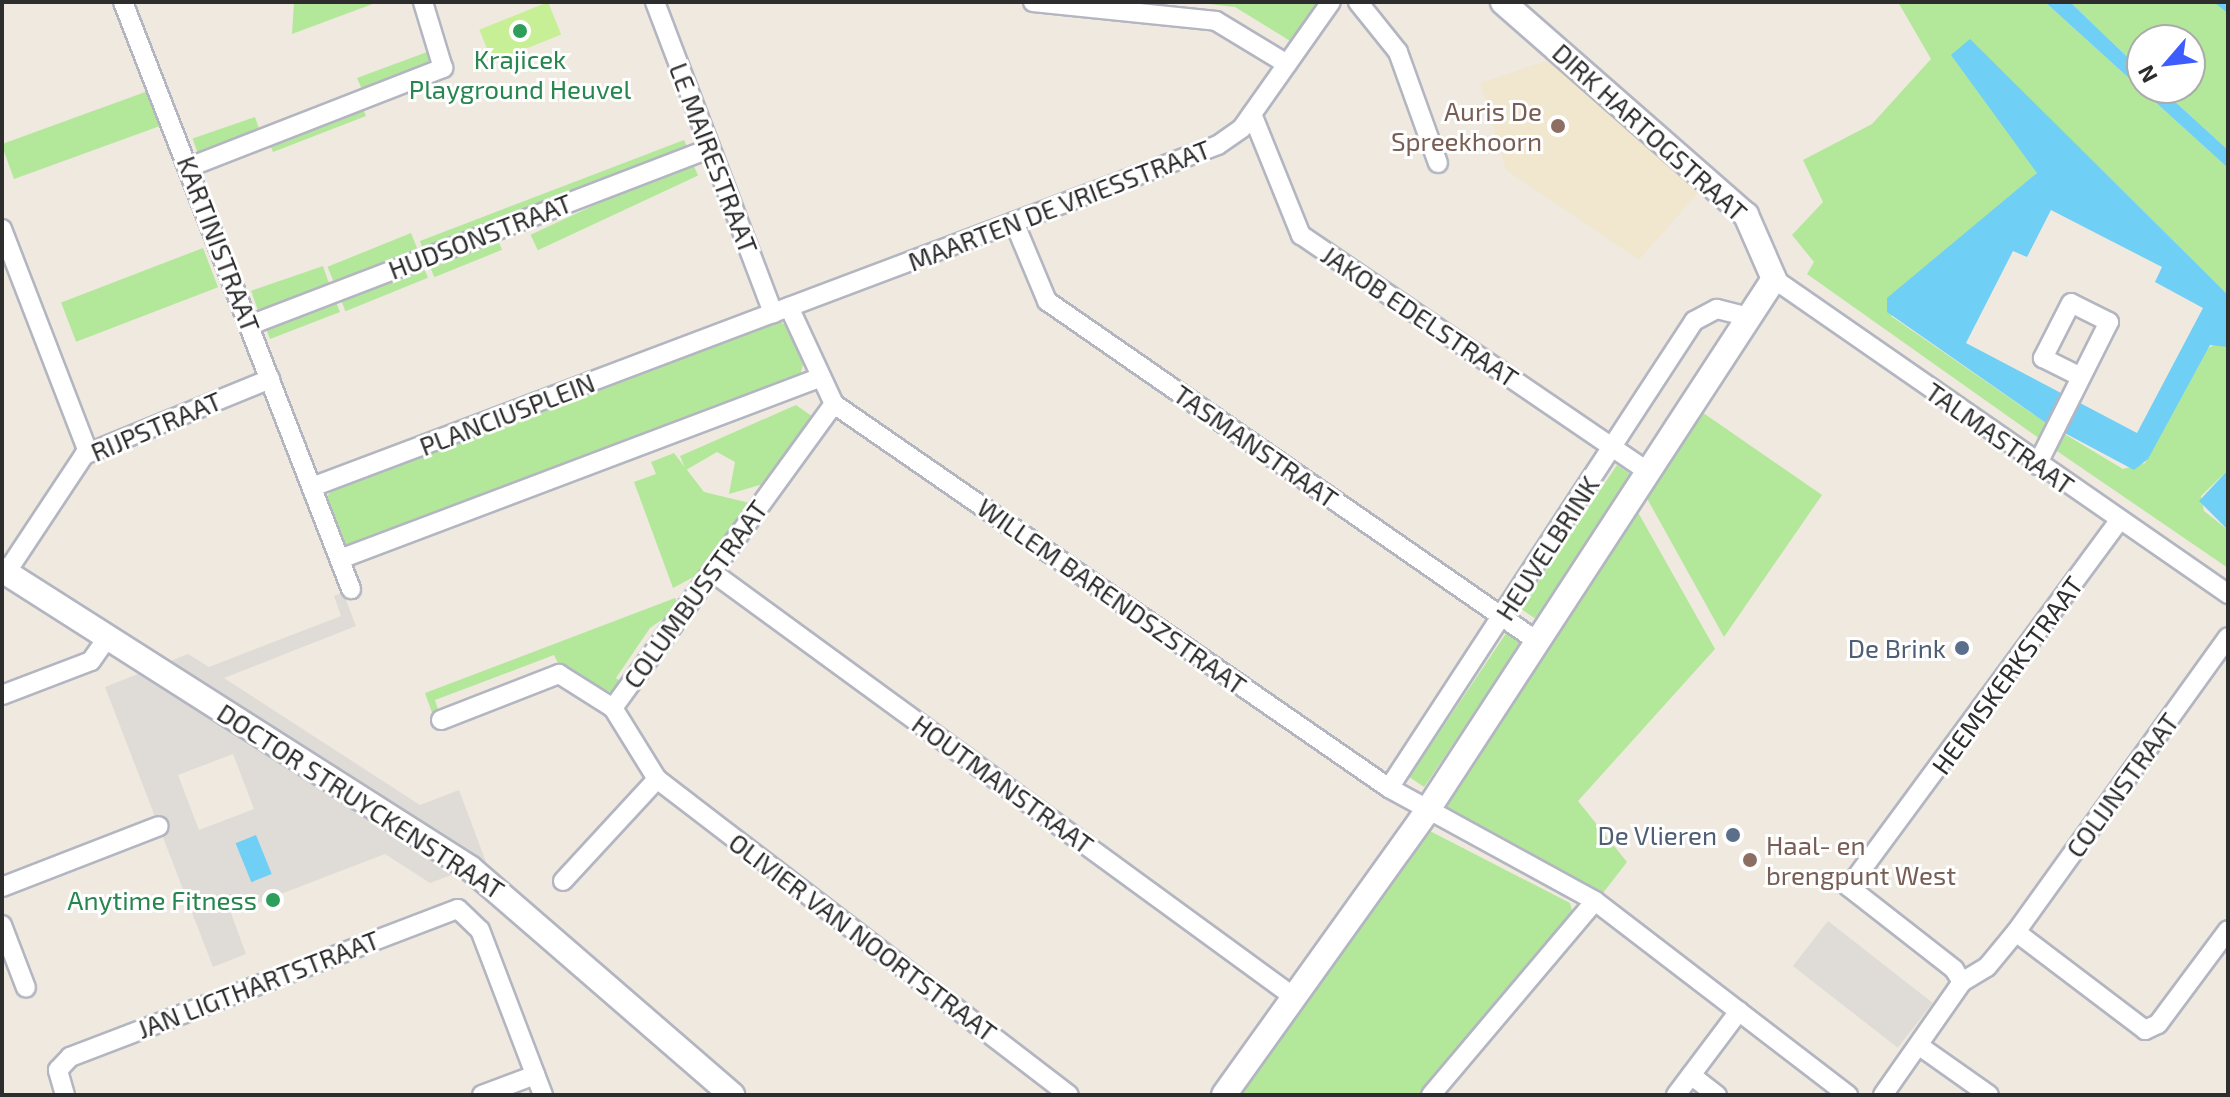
<!DOCTYPE html>
<html>
<head>
<meta charset="utf-8">
<style>
  body { margin:0 }
  #map { position:relative; width:2230px; height:1097px; overflow:hidden; background:#efe9e0; font-family:"Exo 2",sans-serif }
  div>[style] { position:absolute }
  .education>* { inset:0; background:#f1e7cf }
  .green>* { inset:0; background:#b3e89a; transform-origin:0 0 }
  .pitch>* { inset:0; background:#c7ef95; transform-origin:0 0 }
  .plaza>* { inset:0; background:#dfdcd7; transform-origin:0 0 }
  .water>* { inset:0; background:#6fcff5; transform-origin:0 0 }
  .stream>* { height:5px; margin:-2.5px; padding:0 2.5px; transform-origin:2.5px; border-radius:2.5px; background:#6fcff5 }
  .roads { filter:drop-shadow(2px 0 #b3b6c1) drop-shadow(-2px 0 #b3b6c1) drop-shadow(0 2px #b3b6c1) drop-shadow(0 -2px #b3b6c1) }
  .minor>* { height:18px; margin:-9px; padding:0 9px; transform-origin:9px; border-radius:9px; background:#fff }
  .tertiary>* { height:24px; margin:-12px; padding:0 12px; transform-origin:12px; border-radius:12px; background:#fff }
  .dots>* { width:22px; height:22px; translate:-50% -50%; box-sizing:border-box; border:4px solid #fff; border-radius:50% }
  span { translate:-50% -50%; white-space:nowrap; text-align:center; line-height:1.15; -webkit-text-stroke:6px #fff; paint-order:stroke }
  .leisure-label { font-size:26px; color:#27864d }
  .right { translate:-100% -50%; text-align:right }
  .education-label { font-size:26px; color:#785e54 }
  .left { translate:0 -50%; text-align:left }
  .street-label { font-size:26px; color:#2d2d2d }
  .service-label { font-size:26px; color:#4e5e75 }
  .frame { position:absolute; inset:0; border:4px solid #2d2d2d; pointer-events:none }
  .north { position:absolute; left:2126px; top:24px; width:80px; height:80px; box-sizing:border-box; background:#fff; border:2px solid #ababab; border-radius:50%; rotate:242deg; font-size:22px; font-weight:700; line-height:32px; text-align:center; color:#2d2d2d }
  .north::after { content:''; display:block; margin:auto; width:28px; height:36px; background:#3d5dff; clip-path:polygon(50% 0,100% 100%,50% 72%,0 100%) }
</style>
</head>
<body>
<div id="map">
  <div class="education">
    <div style="clip-path:polygon(1549px 60px,1698px 193px,1639px 260px,1506px 170px,1480px 83px)"></div>
  </div>
  <div class="green">
    <div style="clip-path:polygon(294px 2px,378px 2px,292px 34px)"></div>
    <div style="clip-path:polygon(1191px 2px,1323px 2px,1295px 44px,1235px 7px)"></div>
    <div style="clip-path:polygon(1898px 2px,2045px 2px,2228px 168px,2228px 295px,1970px 40px,2037px 173px,1891px 316px,2046px 423px,2040px 439px,1807px 274px,1814px 262px,1792px 235px,1823px 202px,1803px 160px,1872px 124px,1931px 59px)"></div>
    <div style="clip-path:polygon(2070px 2px,2228px 2px,2228px 150px,2160px 88px,2190px 88px,2190px 40px,2142px 40px,2142px 71px)"></div>
    <div style="clip-path:polygon(435px 49px,436px 63px,364px 94px,357px 78px)"></div>
    <div style="left:148px;top:91px;width:37px;height:156px;rotate:70deg"></div>
    <div style="clip-path:polygon(362px 106px,366px 116px,273px 152px,269px 142px,289px 141px,288px 135px)"></div>
    <div style="left:255px;top:117px;width:18px;height:66px;rotate:71deg"></div>
    <div style="clip-path:polygon(684px 140px,689px 151px,422px 247px,420px 241px)"></div>
    <div style="left:691px;top:160px;width:17px;height:177px;rotate:65deg"></div>
    <div style="left:411px;top:233px;width:22px;height:90px;rotate:68deg"></div>
    <div style="left:496px;top:235px;width:16px;height:73px;rotate:68deg"></div>
    <div style="left:203px;top:248px;width:42px;height:152px;rotate:69deg"></div>
    <div style="left:422px;top:263px;width:16px;height:89px;rotate:68deg"></div>
    <div style="left:323px;top:266px;width:21px;height:76px;rotate:71deg"></div>
    <div style="clip-path:polygon(319px 302px,336px 302px,340px 312px,270px 339px,264px 323px)"></div>
    <div style="clip-path:polygon(777px 319px,789px 328px,803px 365px,799px 379px,343px 546px,324px 499px,336px 487px)"></div>
    <div style="clip-path:polygon(2221px 342px,2228px 347px,2228px 470px,2201px 496px,2204px 511px,2228px 530px,2228px 568px,2054px 449px,2063px 433px,2123px 469px,2145px 463px,2208px 348px)"></div>
    <div style="clip-path:polygon(796px 405px,816px 419px,770px 482px,729px 494px,735px 462px,717px 452px,686px 470px,680px 456px)"></div>
    <div style="clip-path:polygon(1699px 410px,1822px 495px,1724px 637px,1644px 493px)"></div>
    <div style="clip-path:polygon(674px 453px,704px 492px,754px 504px,699px 574px,673px 588px,634px 482px,656px 474px,651px 462px)"></div>
    <div style="left:1617px;top:465px;width:18px;height:173px;rotate:34deg"></div>
    <div style="clip-path:polygon(1635px 507px,1715px 649px,1578px 801px,1627px 862px,1603px 893px,1439px 803px)"></div>
    <div style="clip-path:polygon(675px 598px,680px 607px,650px 628px,616px 678px,624px 684px,615px 694px,561px 669px,554px 655px,435px 700px,440px 716px,434px 718px,425px 693px)"></div>
    <div style="left:1511px;top:626px;width:18px;height:182px;rotate:34deg"></div>
    <div style="clip-path:polygon(1428px 830px,1570px 903px,1573px 915px,1421px 1095px,1236px 1095px)"></div>
  </div>
  <div class="pitch">
    <div style="left:548px;top:2px;width:35px;height:74px;rotate:68deg"></div>
  </div>
  <div class="plaza">
    <div style="clip-path:polygon(evenodd,343px 592px,356px 626px,224px 678px,420px 805px,459px 790px,486px 862px,430px 883px,385px 854px,231px 913px,246px 954px,213px 967px,105px 687px,188px 654px,209px 667px,341px 616px,334px 596px,343px 592px,233px 754px,254px 809px,199px 830px,178px 775px,233px 754px)"></div>
    <div style="left:1828px;top:921px;width:133px;height:57px;rotate:38deg"></div>
  </div>
  <div class="water">
    <div style="clip-path:polygon(2045px 2px,2070px 2px,2142px 71px,2142px 88px,2160px 88px,2228px 150px,2228px 168px)"></div>
    <div style="clip-path:polygon(evenodd,1970px 39px,2228px 295px,2228px 347px,2210px 345px,2148px 459px,2134px 470px,2046px 423px,1887px 312px,1887px 298px,2037px 173px,1951px 55px,1970px 39px,2051px 210px,2162px 267px,2155px 282px,2203px 308px,2137px 433px,1966px 343px,2013px 251px,2027px 257px,2051px 210px)"></div>
    <div style="clip-path:polygon(2228px 470px,2228px 530px,2199px 501px)"></div>
    <div style="left:256px;top:835px;width:42px;height:22px;rotate:68deg"></div>
  </div>
  <div class="stream">
    <div style="left:2218px;top:2px;width:13px;rotate:39deg"></div>
  </div>
  <div class="roads">
    <div class="minor">
      <div style="left:123px;top:2px;width:630px;rotate:68.77deg"></div>
      <div style="left:655px;top:2px;width:333px;rotate:69.2deg"></div>
      <div style="left:1033px;top:2px;width:184px;rotate:5.9deg"></div>
      <div style="left:1216px;top:21px;width:83px;rotate:31.2deg"></div>
      <div style="left:1358px;top:2px;width:64px;rotate:51.3deg"></div>
      <div style="left:1398px;top:52px;width:118px;rotate:70.2deg"></div>
      <div style="left:1252px;top:114px;width:131px;rotate:68deg"></div>
      <div style="left:1301px;top:235px;width:419px;rotate:34.3deg"></div>
      <div style="left:189px;top:167px;width:273px;rotate:-21.3deg"></div>
      <div style="left:443px;top:68px;width:69px;rotate:-106.9deg"></div>
      <div style="left:1014px;top:222px;width:86px;rotate:67.3deg"></div>
      <div style="left:1047px;top:301px;width:596px;rotate:34.76deg"></div>
      <div style="left:2px;top:229px;width:239px;rotate:68.9deg"></div>
      <div style="left:1774px;top:279px;width:553px;rotate:34.75deg"></div>
      <div style="left:789px;top:307px;width:107px;rotate:65.1deg"></div>
      <div style="left:834px;top:404px;width:675px;rotate:34.68deg"></div>
      <div style="left:1389px;top:788px;width:235px;rotate:28.7deg"></div>
      <div style="left:1595px;top:901px;width:319px;rotate:37.5deg"></div>
      <div style="left:250px;top:325px;width:493px;rotate:-21deg"></div>
      <div style="left:2037px;top:465px;width:160px;rotate:-63.3deg"></div>
      <div style="left:2109px;top:322px;width:42px;rotate:-153.4deg"></div>
      <div style="left:2071px;top:303px;width:62px;rotate:117deg"></div>
      <div style="left:2043px;top:358px;width:42px;rotate:26.6deg"></div>
      <div style="left:312px;top:487px;width:968px;rotate:-20.68deg"></div>
      <div style="left:1218px;top:145px;width:29px;rotate:-35deg"></div>
      <div style="left:1242px;top:128px;width:154px;rotate:-54.8deg"></div>
      <div style="left:340px;top:559px;width:512px;rotate:-20.7deg"></div>
      <div style="left:712px;top:572px;width:721px;rotate:36.14deg"></div>
      <div style="left:6px;top:573px;width:141px;rotate:-56.5deg"></div>
      <div style="left:84px;top:455px;width:201px;rotate:-22.2deg"></div>
      <div style="left:2px;top:695px;width:95px;rotate:-20.9deg"></div>
      <div style="left:91px;top:661px;width:29px;rotate:-55deg"></div>
      <div style="left:441px;top:720px;width:127px;rotate:-21.3deg"></div>
      <div style="left:559px;top:674px;width:64px;rotate:32.2deg"></div>
      <div style="left:613px;top:708px;width:376px;rotate:-54deg"></div>
      <div style="left:657px;top:779px;width:519px;rotate:37.49deg"></div>
      <div style="left:1389px;top:788px;width:558px;rotate:-56.85deg"></div>
      <div style="left:1694px;top:321px;width:26px;rotate:-28deg"></div>
      <div style="left:1717px;top:309px;width:33px;rotate:14deg"></div>
      <div style="left:563px;top:881px;width:139px;rotate:-47.3deg"></div>
      <div style="left:657px;top:779px;width:84px;rotate:-121.8deg"></div>
      <div style="left:2px;top:887px;width:168px;rotate:-21.2deg"></div>
      <div style="left:2px;top:925px;width:67px;rotate:69.1deg"></div>
      <div style="left:2016px;top:932px;width:162px;rotate:37.2deg"></div>
      <div style="left:2145px;top:1030px;width:14px;rotate:-25deg"></div>
      <div style="left:2158px;top:1024px;width:117px;rotate:-53.3deg"></div>
      <div style="left:1962px;top:982px;width:15px;rotate:-122deg"></div>
      <div style="left:1954px;top:969px;width:133px;rotate:-142deg"></div>
      <div style="left:1849px;top:887px;width:453px;rotate:-53.6deg"></div>
      <div style="left:1921px;top:1047px;width:83px;rotate:35.2deg"></div>
      <div style="left:1691px;top:1075px;width:33px;rotate:38deg"></div>
      <div style="left:65px;top:1095px;width:26px;rotate:-106deg"></div>
      <div style="left:58px;top:1070px;width:18px;rotate:-47deg"></div>
      <div style="left:70px;top:1057px;width:415px;rotate:-20.9deg"></div>
      <div style="left:458px;top:909px;width:30px;rotate:44deg"></div>
      <div style="left:480px;top:930px;width:177px;rotate:69.1deg"></div>
      <div style="left:482px;top:1095px;width:57px;rotate:-20.7deg"></div>
      <div style="left:1431px;top:1095px;width:254px;rotate:-49.8deg"></div>
      <div style="left:1676px;top:1095px;width:105px;rotate:-53.1deg"></div>
      <div style="left:1883px;top:1095px;width:138px;rotate:-55deg"></div>
      <div style="left:1962px;top:982px;width:29px;rotate:-31deg"></div>
      <div style="left:1987px;top:967px;width:45px;rotate:-50.4deg"></div>
      <div style="left:2016px;top:932px;width:363px;rotate:-54.3deg"></div>
    </div>
    <div class="tertiary">
      <div style="left:2px;top:570px;width:555px;rotate:32.49deg"></div>
      <div style="left:470px;top:868px;width:347px;rotate:40.9deg"></div>
      <div style="left:1224px;top:1095px;width:349px;rotate:-54.4deg"></div>
      <div style="left:1427px;top:811px;width:635px;rotate:-56.89deg"></div>
      <div style="left:1774px;top:279px;width:70px;rotate:-113.6deg"></div>
      <div style="left:1746px;top:215px;width:323px;rotate:-138.8deg"></div>
    </div>
  </div>
  <div class="dots">
    <div style="left:520px;top:31px;background:#2e9e5b"></div>
    <div style="left:1558px;top:126px;background:#8d6e63"></div>
    <div style="left:1962px;top:648px;background:#5c6f8a"></div>
    <div style="left:1733px;top:835px;background:#5c6f8a"></div>
    <div style="left:1750px;top:860px;background:#8d6e63"></div>
    <div style="left:273px;top:900px;background:#2e9e5b"></div>
  </div>
  <div class="leisure-label">
    <span style="left:520px;top:74px">Krajicek<br>Playground Heuvel</span>
    <span class="right" style="left:257px;top:900px">Anytime Fitness</span>
  </div>
  <div class="education-label">
    <span class="right" style="left:1542px;top:126px">Auris De<br>Spreekhoorn</span>
    <span class="left" style="left:1766px;top:860px">Haal- en<br>brengpunt West</span>
  </div>
  <div class="street-label">
    <span style="left:1650px;top:132px;rotate:42deg">DIRK HARTOGSTRAAT</span>
    <span style="left:714px;top:158px;rotate:69deg">LE MAIRESTRAAT</span>
    <span style="left:1059px;top:205px;rotate:-21deg">MAARTEN DE VRIESSTRAAT</span>
    <span style="left:480px;top:236px;rotate:-21deg">HUDSONSTRAAT</span>
    <span style="left:219px;top:244px;rotate:69deg">KARTINISTRAAT</span>
    <span style="left:1420px;top:316px;rotate:34deg">JAKOB EDELSTRAAT</span>
    <span style="left:507px;top:414px;rotate:-21deg">PLANCIUSPLEIN</span>
    <span style="left:156px;top:426px;rotate:-23deg">RIJPSTRAAT</span>
    <span style="left:2000px;top:438px;rotate:35deg">TALMASTRAAT</span>
    <span style="left:1256px;top:446px;rotate:35deg">TASMANSTRAAT</span>
    <span style="left:1547px;top:548px;rotate:-57deg">HEUVELBRINK</span>
    <span style="left:695px;top:594px;rotate:-54deg">COLUMBUSSTRAAT</span>
    <span style="left:1112px;top:596px;rotate:35deg">WILLEM BARENDSZSTRAAT</span>
    <span style="left:2007px;top:675px;rotate:-54deg">HEEMSKERKSTRAAT</span>
    <span style="left:1003px;top:784px;rotate:36deg">HOUTMANSTRAAT</span>
    <span style="left:2122px;top:785px;rotate:-54deg">COLIJNSTRAAT</span>
    <span style="left:361px;top:801px;rotate:33deg">DOCTOR STRUYCKENSTRAAT</span>
    <span style="left:863px;top:937px;rotate:37deg">OLIVIER VAN NOORTSTRAAT</span>
    <span style="left:258px;top:984px;rotate:-21deg">JAN LIGTHARTSTRAAT</span>
  </div>
  <div class="service-label">
    <span class="right" style="left:1946px;top:648px">De Brink</span>
    <span class="right" style="left:1717px;top:835px">De Vlieren</span>
  </div>
  <div class="frame"></div>
  <div class="north">N</div>
</div>
</body>
</html>
